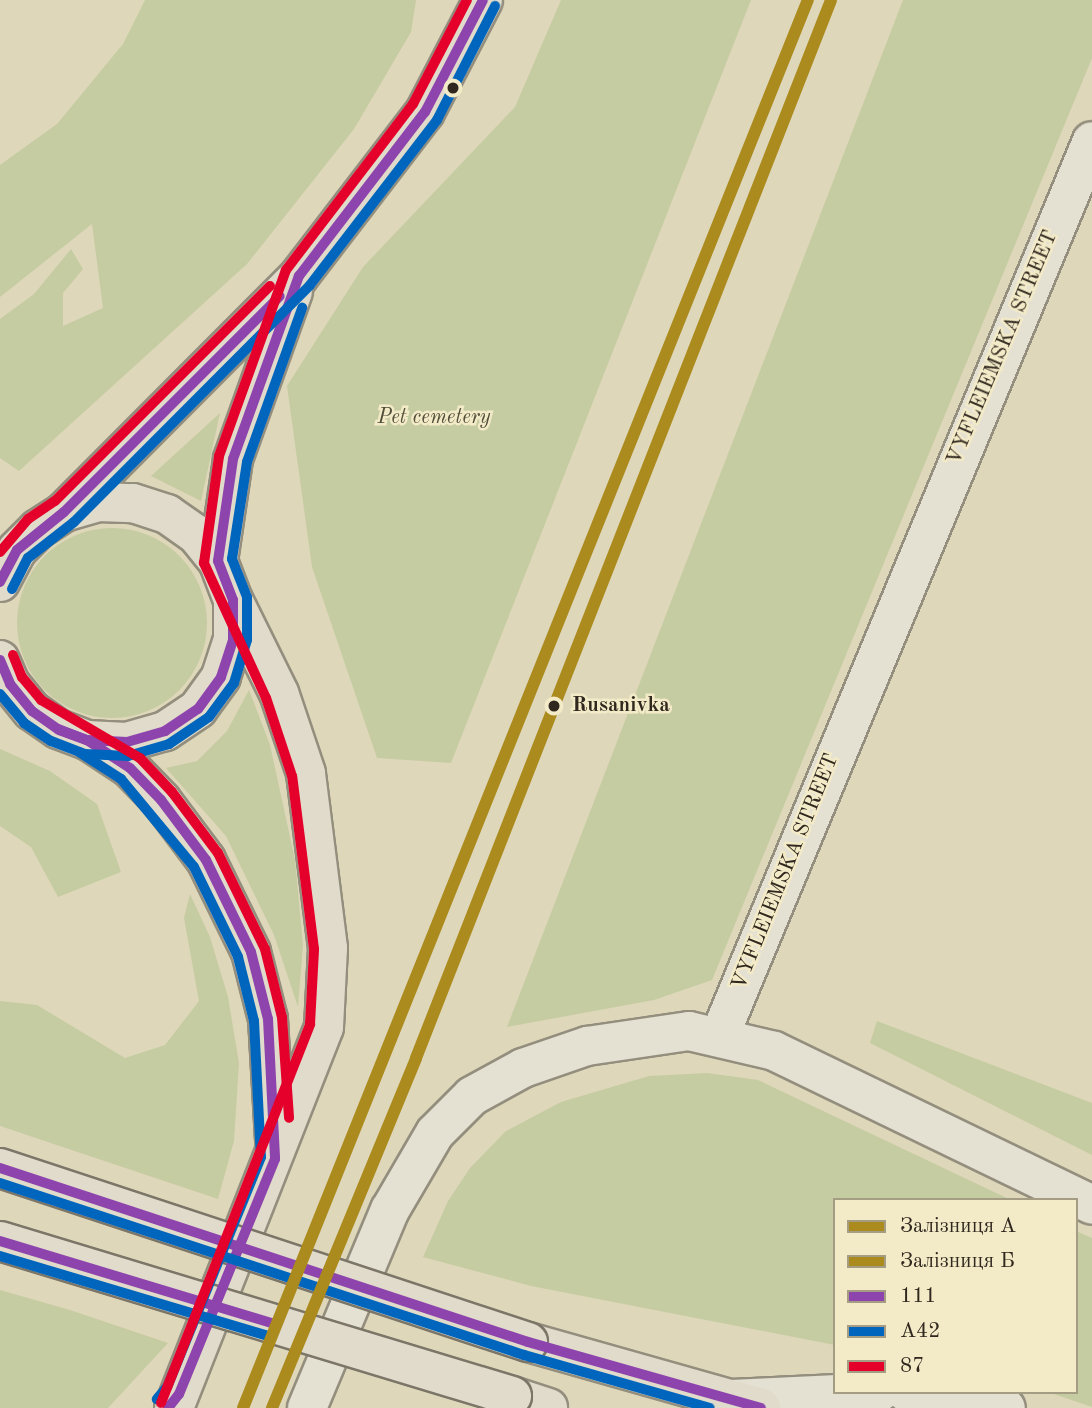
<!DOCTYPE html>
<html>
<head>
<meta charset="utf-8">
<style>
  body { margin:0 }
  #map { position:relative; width:1092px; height:1408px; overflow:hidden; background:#ded7ba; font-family:"Old Standard TT",serif }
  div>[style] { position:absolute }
  .green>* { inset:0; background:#c6cca1 }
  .round { border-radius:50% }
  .roads { filter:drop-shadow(2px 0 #938e7d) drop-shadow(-2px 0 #938e7d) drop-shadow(0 2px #938e7d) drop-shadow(0 -2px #938e7d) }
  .minor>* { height:38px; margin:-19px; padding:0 19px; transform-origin:19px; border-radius:19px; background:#e4e0d2 }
  .major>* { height:38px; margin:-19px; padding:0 19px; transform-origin:19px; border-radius:19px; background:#e0dbca }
  .highway>* { height:38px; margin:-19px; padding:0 19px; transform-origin:19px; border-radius:19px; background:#e0dbca }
  .bridges { filter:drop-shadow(2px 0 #7b7668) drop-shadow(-2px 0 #7b7668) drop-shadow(0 2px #7b7668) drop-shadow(0 -2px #7b7668) }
  .highway-bridge>* { height:38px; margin:-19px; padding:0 19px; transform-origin:19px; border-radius:19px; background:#e0dbca }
  .bus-1>* { height:10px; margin:-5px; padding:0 5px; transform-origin:5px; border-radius:5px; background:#8e44ad }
  .bus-2>* { height:10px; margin:-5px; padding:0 5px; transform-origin:5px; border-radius:5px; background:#0065bd }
  .bus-3>* { height:10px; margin:-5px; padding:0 5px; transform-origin:5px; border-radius:5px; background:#e4002b }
  .rail-1>* { height:12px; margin:-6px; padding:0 6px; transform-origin:6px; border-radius:6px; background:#ac8b1e }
  .rail-2>* { height:12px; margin:-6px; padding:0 6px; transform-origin:6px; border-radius:6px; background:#ac8b1e }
  .dots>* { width:19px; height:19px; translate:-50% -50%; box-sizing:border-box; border:4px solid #f3eac8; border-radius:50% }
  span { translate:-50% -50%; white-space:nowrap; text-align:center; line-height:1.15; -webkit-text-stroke:5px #f3eac8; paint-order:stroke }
  .street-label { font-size:21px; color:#30271e }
  .park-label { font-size:21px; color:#514e3a; font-style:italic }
  .stop-label { font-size:21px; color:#30271e; font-weight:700 }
  .left { translate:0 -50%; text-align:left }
  .legend { position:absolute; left:833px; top:1198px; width:245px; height:196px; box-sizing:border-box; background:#f3eac8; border:2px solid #a59c84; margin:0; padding:9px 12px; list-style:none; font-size:21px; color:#30271e }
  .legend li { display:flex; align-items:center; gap:14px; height:35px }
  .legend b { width:35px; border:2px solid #a59c84 }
</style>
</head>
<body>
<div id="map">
  <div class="green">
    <div style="clip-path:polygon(145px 0,416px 0,411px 32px,354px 129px,247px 264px,19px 471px,0 458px,0 319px,34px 294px,71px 249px,83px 269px,63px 293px,63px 326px,103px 308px,92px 224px,0 297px,0 165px,57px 124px,123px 44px)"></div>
    <div style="clip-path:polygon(561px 0,751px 0,451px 763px,377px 758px,312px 567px,287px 386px,363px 267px,515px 107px)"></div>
    <div style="clip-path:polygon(903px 0,1092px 0,1092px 58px,712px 980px,654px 1000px,507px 1027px)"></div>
    <div style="clip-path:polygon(220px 413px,201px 501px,151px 476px)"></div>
    <div class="round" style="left:17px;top:528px;width:190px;height:190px"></div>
    <div style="clip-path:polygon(249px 690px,270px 745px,295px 860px,303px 945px,298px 1007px,274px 935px,226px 836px,166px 768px,197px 761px,227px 731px)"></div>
    <div style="clip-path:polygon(0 749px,50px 771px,97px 804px,121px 872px,58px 897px,31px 847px,0 826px)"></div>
    <div style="clip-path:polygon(190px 894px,210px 937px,228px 997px,239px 1063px,234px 1141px,218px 1199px,0 1126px,0 1001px,37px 1005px,125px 1058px,165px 1045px,199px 1001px,184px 918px)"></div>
    <div style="clip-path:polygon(877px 1021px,1092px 1103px,1092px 1155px,870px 1043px)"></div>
    <div style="clip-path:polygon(707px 1073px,758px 1080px,1011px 1200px,835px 1200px,835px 1345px,531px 1286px,423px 1257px,448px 1201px,470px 1168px,506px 1131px,561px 1102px,649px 1076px)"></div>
    <div style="clip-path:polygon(1076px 1231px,1092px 1238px,1092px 1407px,1048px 1392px,1076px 1392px)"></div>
    <div style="clip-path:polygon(0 1290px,70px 1310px,168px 1343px,108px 1408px,0 1408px)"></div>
  </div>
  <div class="roads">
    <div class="minor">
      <div style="left:720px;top:1035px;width:968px;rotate:-67.41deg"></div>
      <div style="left:906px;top:1392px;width:101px;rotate:9.1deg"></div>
      <div style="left:731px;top:1399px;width:149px;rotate:-2.7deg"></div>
      <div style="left:307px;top:1408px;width:215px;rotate:-67.3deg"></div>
      <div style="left:390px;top:1210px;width:89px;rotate:-59.7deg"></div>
      <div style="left:435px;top:1133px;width:52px;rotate:-45deg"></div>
      <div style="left:472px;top:1096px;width:58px;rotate:-28.8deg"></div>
      <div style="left:523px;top:1068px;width:68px;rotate:-19deg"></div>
      <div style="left:587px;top:1046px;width:103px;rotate:-8.4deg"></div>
      <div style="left:689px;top:1031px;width:87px;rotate:13.2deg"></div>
      <div style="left:774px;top:1051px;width:353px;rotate:25.8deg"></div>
    </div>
    <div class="major">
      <div style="left:64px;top:512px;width:333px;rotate:-45.1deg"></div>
      <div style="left:299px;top:276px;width:207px;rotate:-52.5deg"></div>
      <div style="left:425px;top:112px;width:126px;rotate:-62.6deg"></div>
      <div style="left:218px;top:561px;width:103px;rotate:-81.6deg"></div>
      <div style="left:233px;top:459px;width:178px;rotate:-70.3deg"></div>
      <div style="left:0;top:582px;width:36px;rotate:-62deg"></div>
      <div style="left:17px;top:550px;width:30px;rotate:-45deg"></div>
      <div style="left:38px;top:529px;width:31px;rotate:-33deg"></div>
      <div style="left:64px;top:512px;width:35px;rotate:-16deg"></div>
      <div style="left:98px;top:502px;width:35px;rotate:2deg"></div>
      <div style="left:133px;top:503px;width:36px;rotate:18deg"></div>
      <div style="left:167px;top:514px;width:35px;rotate:35deg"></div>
      <div style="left:196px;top:534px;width:35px;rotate:51deg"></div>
      <div style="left:218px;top:561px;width:42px;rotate:69deg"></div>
      <div style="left:233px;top:600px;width:39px;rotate:90deg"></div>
      <div style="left:233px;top:639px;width:40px;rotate:108deg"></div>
      <div style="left:221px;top:677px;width:39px;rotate:126deg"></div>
      <div style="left:198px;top:709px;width:40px;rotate:146deg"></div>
      <div style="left:165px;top:731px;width:40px;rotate:164deg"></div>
      <div style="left:127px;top:742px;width:40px;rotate:-177.1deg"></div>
      <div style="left:87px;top:740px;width:31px;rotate:-159deg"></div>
      <div style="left:58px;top:729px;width:32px;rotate:-145deg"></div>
      <div style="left:32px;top:711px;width:35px;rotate:-129deg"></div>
      <div style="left:10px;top:684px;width:26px;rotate:-113deg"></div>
      <div style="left:89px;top:741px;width:49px;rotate:33.4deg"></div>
      <div style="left:130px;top:768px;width:45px;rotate:45.9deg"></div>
      <div style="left:161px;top:800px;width:75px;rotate:53.1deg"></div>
      <div style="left:206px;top:860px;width:102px;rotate:63.9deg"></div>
      <div style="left:251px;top:952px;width:69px;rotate:75.8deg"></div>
      <div style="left:268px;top:1019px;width:121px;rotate:86.7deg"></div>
      <div style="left:174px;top:1408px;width:409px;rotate:-68.5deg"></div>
      <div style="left:324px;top:1027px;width:79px;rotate:-87.1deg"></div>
      <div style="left:328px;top:948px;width:176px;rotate:-97.2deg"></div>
      <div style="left:306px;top:773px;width:84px;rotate:-108.6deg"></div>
      <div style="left:279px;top:693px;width:104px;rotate:-116.3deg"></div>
    </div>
    <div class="highway">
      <div style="left:528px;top:1342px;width:242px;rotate:15.8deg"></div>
      <div style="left:512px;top:1396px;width:38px;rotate:18deg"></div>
    </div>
  </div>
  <div class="bridges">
    <div class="highway-bridge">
      <div style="left:0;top:1168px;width:556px;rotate:18.24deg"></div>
      <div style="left:0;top:1241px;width:535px;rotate:16.84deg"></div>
    </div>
  </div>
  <div class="bus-1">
    <div style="left:0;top:582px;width:36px;rotate:-62deg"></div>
    <div style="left:17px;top:550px;width:60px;rotate:-39deg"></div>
    <div style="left:64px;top:512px;width:305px;rotate:-45deg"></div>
    <div style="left:0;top:660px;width:26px;rotate:67deg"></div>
    <div style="left:10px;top:684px;width:35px;rotate:51deg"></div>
    <div style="left:32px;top:711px;width:32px;rotate:35deg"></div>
    <div style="left:58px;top:729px;width:31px;rotate:21deg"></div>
    <div style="left:87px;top:740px;width:40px;rotate:2.9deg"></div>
    <div style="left:127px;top:742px;width:40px;rotate:-16deg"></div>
    <div style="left:165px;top:731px;width:40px;rotate:-34deg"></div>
    <div style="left:198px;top:709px;width:39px;rotate:-54deg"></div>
    <div style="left:221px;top:677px;width:40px;rotate:-72deg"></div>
    <div style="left:233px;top:639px;width:39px;rotate:-90deg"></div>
    <div style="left:233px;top:600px;width:42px;rotate:-111deg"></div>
    <div style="left:218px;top:561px;width:103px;rotate:-81.6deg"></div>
    <div style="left:233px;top:459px;width:195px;rotate:-70.2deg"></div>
    <div style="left:299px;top:276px;width:207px;rotate:-52.5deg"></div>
    <div style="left:425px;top:112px;width:126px;rotate:-62.6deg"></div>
    <div style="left:59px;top:730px;width:30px;rotate:20deg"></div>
    <div style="left:87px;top:740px;width:51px;rotate:33.1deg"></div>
    <div style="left:130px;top:768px;width:45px;rotate:45.9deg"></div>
    <div style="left:161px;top:800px;width:75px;rotate:53.1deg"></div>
    <div style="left:206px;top:860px;width:102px;rotate:63.9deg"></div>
    <div style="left:251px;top:952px;width:69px;rotate:75.8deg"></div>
    <div style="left:268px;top:1019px;width:140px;rotate:87.1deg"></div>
    <div style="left:275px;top:1159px;width:254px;rotate:112.2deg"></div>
    <div style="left:179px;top:1394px;width:18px;rotate:128deg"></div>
    <div style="left:0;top:1168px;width:556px;rotate:18.24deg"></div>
    <div style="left:528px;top:1342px;width:242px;rotate:15.8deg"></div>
    <div style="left:0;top:1241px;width:287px;rotate:16.8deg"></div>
  </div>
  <div class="bus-2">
    <div style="left:12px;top:589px;width:35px;rotate:-63deg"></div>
    <div style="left:28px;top:558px;width:58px;rotate:-38deg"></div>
    <div style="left:74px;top:522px;width:334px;rotate:-45.1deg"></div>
    <div style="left:310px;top:285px;width:208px;rotate:-52.4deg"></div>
    <div style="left:437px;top:120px;width:128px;rotate:-63deg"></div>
    <div style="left:0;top:694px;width:38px;rotate:50deg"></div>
    <div style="left:24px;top:723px;width:32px;rotate:34deg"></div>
    <div style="left:51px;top:741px;width:36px;rotate:21deg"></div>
    <div style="left:85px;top:754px;width:43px;rotate:2.7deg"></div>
    <div style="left:128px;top:756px;width:43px;rotate:-16.3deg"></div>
    <div style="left:169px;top:744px;width:48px;rotate:-34deg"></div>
    <div style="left:209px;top:717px;width:42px;rotate:-53.7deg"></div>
    <div style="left:234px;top:683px;width:45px;rotate:-73.2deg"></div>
    <div style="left:247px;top:640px;width:43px;rotate:-90deg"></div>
    <div style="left:247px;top:597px;width:41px;rotate:-111.5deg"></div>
    <div style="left:232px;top:559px;width:98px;rotate:-81.2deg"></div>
    <div style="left:247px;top:462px;width:164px;rotate:-70.3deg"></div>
    <div style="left:79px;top:752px;width:50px;rotate:32.7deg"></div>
    <div style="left:121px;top:779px;width:114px;rotate:50.3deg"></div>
    <div style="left:194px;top:867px;width:100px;rotate:63.9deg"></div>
    <div style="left:238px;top:957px;width:66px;rotate:76deg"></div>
    <div style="left:254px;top:1021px;width:136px;rotate:87.1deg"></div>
    <div style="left:261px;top:1157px;width:248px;rotate:112.2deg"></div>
    <div style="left:167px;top:1387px;width:16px;rotate:130deg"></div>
    <div style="left:0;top:1183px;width:552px;rotate:18.17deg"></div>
    <div style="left:524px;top:1355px;width:193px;rotate:15.9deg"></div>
    <div style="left:0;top:1256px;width:283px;rotate:16.6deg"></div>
  </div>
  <div class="bus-3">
    <div style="left:0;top:552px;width:43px;rotate:-49.7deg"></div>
    <div style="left:28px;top:519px;width:32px;rotate:-34deg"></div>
    <div style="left:55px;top:501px;width:304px;rotate:-45deg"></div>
    <div style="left:13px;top:655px;width:24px;rotate:68deg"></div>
    <div style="left:22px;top:677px;width:30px;rotate:50deg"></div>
    <div style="left:41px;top:700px;width:115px;rotate:30.4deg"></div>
    <div style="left:140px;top:758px;width:47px;rotate:46.7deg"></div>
    <div style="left:172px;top:792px;width:76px;rotate:53deg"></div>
    <div style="left:218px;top:853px;width:107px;rotate:63.9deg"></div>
    <div style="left:265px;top:949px;width:70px;rotate:76deg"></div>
    <div style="left:282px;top:1017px;width:101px;rotate:86deg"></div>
    <div style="left:161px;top:1403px;width:407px;rotate:-68.5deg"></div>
    <div style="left:310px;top:1024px;width:75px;rotate:-86.9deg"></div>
    <div style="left:314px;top:949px;width:174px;rotate:-97.2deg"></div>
    <div style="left:292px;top:776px;width:82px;rotate:-108.4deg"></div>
    <div style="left:266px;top:698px;width:149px;rotate:-114.7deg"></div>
    <div style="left:204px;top:563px;width:108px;rotate:-82deg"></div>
    <div style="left:219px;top:456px;width:198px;rotate:-70.2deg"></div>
    <div style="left:286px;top:270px;width:209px;rotate:-52.6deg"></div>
    <div style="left:413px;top:104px;width:117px;rotate:-62.6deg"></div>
  </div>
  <div class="rail-1">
    <div style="left:243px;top:1408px;width:1517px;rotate:-68.14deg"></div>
  </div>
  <div class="rail-2">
    <div style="left:272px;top:1408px;width:378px;rotate:-67.6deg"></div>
    <div style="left:416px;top:1058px;width:1136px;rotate:-68.58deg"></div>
  </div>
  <div class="dots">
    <div style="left:453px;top:88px;background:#30271e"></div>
    <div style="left:554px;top:706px;background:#30271e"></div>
  </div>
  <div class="street-label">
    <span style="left:1003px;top:348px;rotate:-67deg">VYFLEIEMSKA STREET</span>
    <span style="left:786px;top:872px;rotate:-68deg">VYFLEIEMSKA STREET</span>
  </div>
  <div class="park-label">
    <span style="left:434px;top:418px">Pet cemetery</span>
  </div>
  <div class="stop-label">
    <span class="left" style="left:572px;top:706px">Rusanivka</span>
  </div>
  <ul class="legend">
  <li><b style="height:9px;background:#ac8b1e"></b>Залізниця A</li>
  <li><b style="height:9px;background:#ac8b1e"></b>Залізниця Б</li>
  <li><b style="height:9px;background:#8e44ad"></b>111</li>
  <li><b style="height:9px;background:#0065bd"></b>А42</li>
  <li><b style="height:9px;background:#e4002b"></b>87</li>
  </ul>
</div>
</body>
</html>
